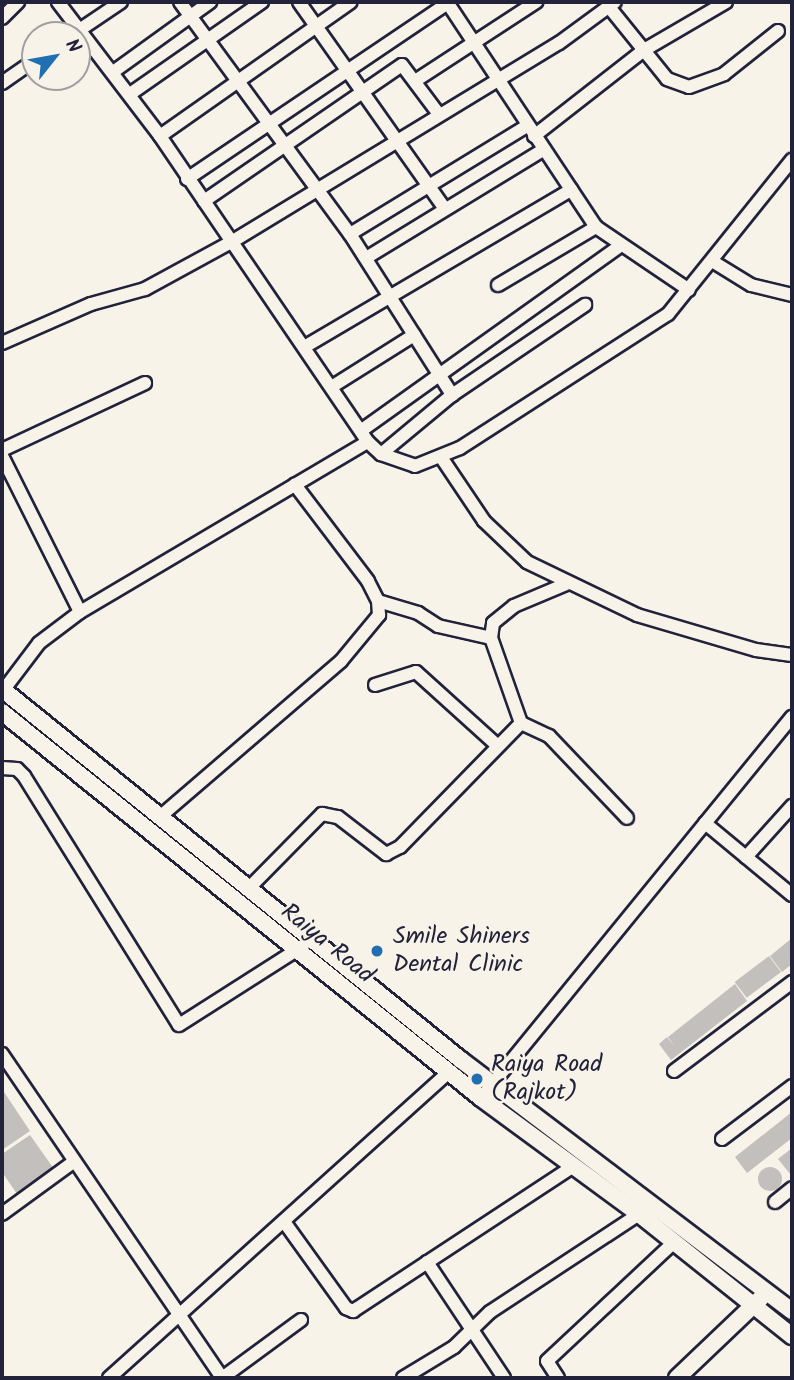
<!DOCTYPE html>
<html>
<head>
<meta charset="utf-8">
<style>
  body { margin:0 }
  #map { position:relative; width:794px; height:1380px; overflow:hidden; background:#f7f3e8; font-family:Kalam,sans-serif }
  div>[style] { position:absolute }
  .building>* { inset:0; background:#c2bfbd; transform-origin:0 0 }
  .round { border-radius:50% }
  .roads { filter:drop-shadow(2px 0 #22223b) drop-shadow(-2px 0 #22223b) drop-shadow(0 2px #22223b) drop-shadow(0 -2px #22223b) }
  .minor>* { height:12px; margin:-6px; padding:0 6px; transform-origin:6px; border-radius:6px; background:#f7f3e8 }
  .tertiary>* { height:16px; margin:-8px; padding:0 8px; transform-origin:8px; border-radius:8px; background:#f7f3e8 }
  .dots>* { width:19px; height:19px; translate:-50% -50%; box-sizing:border-box; border:4px solid #f7f3e8; border-radius:50% }
  span { translate:-50% -50%; white-space:nowrap; text-align:center; line-height:1.15; -webkit-text-stroke:5px #f7f3e8; paint-order:stroke }
  .poi-label { font-size:24px; color:#22223b }
  .left { translate:0 -50%; text-align:left }
  .street-label { font-size:24px; color:#22223b }
  .frame { position:absolute; inset:0; border:4px solid #22223b; pointer-events:none }
  .north { position:absolute; left:21px; top:21px; width:70px; height:70px; box-sizing:border-box; background:#f7f3e8; border:2px solid #a29fa3; border-radius:50%; rotate:59deg; font-size:19px; font-weight:700; line-height:28px; text-align:center; color:#22223b }
  .north::after { content:''; display:block; margin:auto; width:24px; height:32px; background:#1f6fb2; clip-path:polygon(50% 0,100% 100%,50% 72%,0 100%) }
</style>
</head>
<body>
<div id="map">
  <div class="building">
    <div style="clip-path:polygon(792px 938px,792px 964px,782px 972px,770px 956px)"></div>
    <div style="left:769px;top:956px;width:20px;height:43px;rotate:53deg"></div>
    <div style="clip-path:polygon(735px 984px,747px 1001px,671px 1060px,659px 1044px,667px 1037px,675px 1047px,668px 1037px)"></div>
    <div style="clip-path:polygon(4px 1092px,30px 1131px,2px 1150px,2px 1094px)"></div>
    <div style="clip-path:polygon(792px 1112px,792px 1138px,747px 1173px,735px 1157px)"></div>
    <div style="clip-path:polygon(30px 1135px,54px 1169px,17px 1194px,2px 1172px,2px 1154px)"></div>
    <div style="clip-path:polygon(792px 1148px,792px 1174px,791px 1175px,778px 1159px)"></div>
    <div class="round" style="left:758px;top:1167px;width:24px;height:24px"></div>
  </div>
  <div class="roads">
    <div class="minor">
      <div style="left:58px;top:2px;width:168px;rotate:52.7deg"></div>
      <div style="left:160px;top:136px;width:370px;rotate:55.8deg"></div>
      <div style="left:368px;top:442px;width:18px;rotate:43deg"></div>
      <div style="left:381px;top:454px;width:36px;rotate:19deg"></div>
      <div style="left:415px;top:466px;width:48px;rotate:-21.8deg"></div>
      <div style="left:460px;top:448px;width:247px;rotate:-32.8deg"></div>
      <div style="left:668px;top:314px;width:198px;rotate:-51.2deg"></div>
      <div style="left:180px;top:2px;width:288px;rotate:53.8deg"></div>
      <div style="left:350px;top:234px;width:191px;rotate:57.6deg"></div>
      <div style="left:299px;top:2px;width:253px;rotate:54.8deg"></div>
      <div style="left:447px;top:2px;width:270px;rotate:56.5deg"></div>
      <div style="left:596px;top:227px;width:112px;rotate:34.1deg"></div>
      <div style="left:609px;top:7px;width:92px;rotate:51.1deg"></div>
      <div style="left:667px;top:79px;width:23px;rotate:20deg"></div>
      <div style="left:689px;top:87px;width:37px;rotate:-20deg"></div>
      <div style="left:724px;top:74px;width:69px;rotate:-38.5deg"></div>
      <div style="left:2px;top:18px;width:23px;rotate:-45deg"></div>
      <div style="left:72px;top:35px;width:59px;rotate:-34deg"></div>
      <div style="left:113px;top:72px;width:120px;rotate:-35.8deg"></div>
      <div style="left:415px;top:81px;width:145px;rotate:-33.1deg"></div>
      <div style="left:2px;top:83px;width:40px;rotate:-34.9deg"></div>
      <div style="left:130px;top:94px;width:161px;rotate:-34.9deg"></div>
      <div style="left:160px;top:136px;width:233px;rotate:-35.1deg"></div>
      <div style="left:534px;top:136px;width:140px;rotate:-38deg"></div>
      <div style="left:644px;top:50px;width:95px;rotate:-30.3deg"></div>
      <div style="left:187px;top:179px;width:315px;rotate:-34deg"></div>
      <div style="left:204px;top:201px;width:240px;rotate:-34.5deg"></div>
      <div style="left:402px;top:65px;width:60px;rotate:53.1deg"></div>
      <div style="left:350px;top:234px;width:207px;rotate:-31.4deg"></div>
      <div style="left:366px;top:258px;width:207px;rotate:-31.4deg"></div>
      <div style="left:712px;top:261px;width:46px;rotate:31.6deg"></div>
      <div style="left:751px;top:285px;width:42px;rotate:13.7deg"></div>
      <div style="left:498px;top:285px;width:114px;rotate:-30.6deg"></div>
      <div style="left:2px;top:343px;width:97px;rotate:-23.7deg"></div>
      <div style="left:91px;top:304px;width:56px;rotate:-15.5deg"></div>
      <div style="left:145px;top:289px;width:100px;rotate:-28.6deg"></div>
      <div style="left:233px;top:241px;width:381px;rotate:-31.3deg"></div>
      <div style="left:559px;top:43px;width:69px;rotate:-36.2deg"></div>
      <div style="left:306px;top:346px;width:308px;rotate:-30.5deg"></div>
      <div style="left:333px;top:386px;width:96px;rotate:-32.2deg"></div>
      <div style="left:362px;top:430px;width:317px;rotate:-35.5deg"></div>
      <div style="left:2px;top:450px;width:158px;rotate:-25.1deg"></div>
      <div style="left:381px;top:454px;width:92px;rotate:-39.7deg"></div>
      <div style="left:452px;top:395px;width:161px;rotate:-34.1deg"></div>
      <div style="left:2px;top:456px;width:174px;rotate:63.4deg"></div>
      <div style="left:441px;top:457px;width:77px;rotate:56.1deg"></div>
      <div style="left:484px;top:521px;width:59px;rotate:43.6deg"></div>
      <div style="left:527px;top:562px;width:122px;rotate:25.7deg"></div>
      <div style="left:637px;top:615px;width:124px;rotate:16.4deg"></div>
      <div style="left:756px;top:650px;width:36px;rotate:8deg"></div>
      <div style="left:378px;top:601px;width:42px;rotate:16.7deg"></div>
      <div style="left:418px;top:613px;width:24px;rotate:33deg"></div>
      <div style="left:438px;top:626px;width:54px;rotate:12.8deg"></div>
      <div style="left:375px;top:685px;width:43px;rotate:-17.6deg"></div>
      <div style="left:416px;top:672px;width:110px;rotate:42.1deg"></div>
      <div style="left:2px;top:692px;width:61px;rotate:-52.9deg"></div>
      <div style="left:39px;top:643px;width:51px;rotate:-37.1deg"></div>
      <div style="left:80px;top:612px;width:334px;rotate:-30.6deg"></div>
      <div style="left:521px;top:723px;width:31px;rotate:25deg"></div>
      <div style="left:549px;top:736px;width:113px;rotate:46.4deg"></div>
      <div style="left:2px;top:768px;width:15px;rotate:4deg"></div>
      <div style="left:17px;top:769px;width:10px;rotate:45deg"></div>
      <div style="left:24px;top:776px;width:293px;rotate:58.1deg"></div>
      <div style="left:179px;top:1025px;width:147px;rotate:-32.5deg"></div>
      <div style="left:162px;top:815px;width:236px;rotate:-40.7deg"></div>
      <div style="left:341px;top:661px;width:60px;rotate:-50.4deg"></div>
      <div style="left:379px;top:615px;width:14px;rotate:-94deg"></div>
      <div style="left:378px;top:601px;width:22px;rotate:-117deg"></div>
      <div style="left:368px;top:581px;width:121px;rotate:-127.2deg"></div>
      <div style="left:705px;top:823px;width:113px;rotate:39.6deg"></div>
      <div style="left:746px;top:857px;width:69px;rotate:-48deg"></div>
      <div style="left:250px;top:887px;width:103px;rotate:-45.4deg"></div>
      <div style="left:322px;top:814px;width:16px;rotate:11deg"></div>
      <div style="left:338px;top:817px;width:61px;rotate:37.6deg"></div>
      <div style="left:386px;top:854px;width:16px;rotate:-27deg"></div>
      <div style="left:400px;top:847px;width:173px;rotate:-45.7deg"></div>
      <div style="left:521px;top:723px;width:90px;rotate:-109.4deg"></div>
      <div style="left:491px;top:638px;width:15px;rotate:-82deg"></div>
      <div style="left:493px;top:623px;width:27px;rotate:-39deg"></div>
      <div style="left:514px;top:606px;width:56px;rotate:-22.9deg"></div>
      <div style="left:2px;top:1054px;width:392px;rotate:55.8deg"></div>
      <div style="left:674px;top:1071px;width:148px;rotate:-37deg"></div>
      <div style="left:481px;top:1098px;width:492px;rotate:-50.8deg"></div>
      <div style="left:722px;top:1139px;width:88px;rotate:-37.1deg"></div>
      <div style="left:775px;top:1202px;width:22px;rotate:-39deg"></div>
      <div style="left:2px;top:1214px;width:87px;rotate:-36.1deg"></div>
      <div style="left:285px;top:1223px;width:105px;rotate:54.3deg"></div>
      <div style="left:346px;top:1308px;width:8px;rotate:23deg"></div>
      <div style="left:353px;top:1311px;width:264px;rotate:-33.3deg"></div>
      <div style="left:427px;top:1262px;width:139px;rotate:56.4deg"></div>
      <div style="left:109px;top:1378px;width:457px;rotate:-42deg"></div>
      <div style="left:222px;top:1378px;width:98px;rotate:-36.3deg"></div>
      <div style="left:403px;top:1378px;width:60px;rotate:-31.3deg"></div>
      <div style="left:454px;top:1347px;width:50px;rotate:-44.2deg"></div>
      <div style="left:490px;top:1312px;width:178px;rotate:-33.3deg"></div>
      <div style="left:558px;top:1378px;width:20px;rotate:-123deg"></div>
      <div style="left:547px;top:1361px;width:174px;rotate:-43.1deg"></div>
    </div>
    <div class="tertiary">
      <div style="left:2px;top:689px;width:590px;rotate:38.95deg"></div>
      <div style="left:461px;top:1060px;width:415px;rotate:37.2deg"></div>
      <div style="left:2px;top:712px;width:615px;rotate:38.86deg"></div>
      <div style="left:481px;top:1098px;width:196px;rotate:36.3deg"></div>
      <div style="left:639px;top:1214px;width:196px;rotate:38.6deg"></div>
      <div style="left:677px;top:1378px;width:116px;rotate:-43.6deg"></div>
    </div>
  </div>
  <div class="dots">
    <div style="left:377px;top:951px;background:#1f6fb2"></div>
    <div style="left:477px;top:1079px;background:#1f6fb2"></div>
  </div>
  <div class="poi-label">
    <span class="left" style="left:393px;top:951px">Smile Shiners<br>Dental Clinic</span>
    <span class="left" style="left:491px;top:1079px">Raiya Road<br>(Rajkot)</span>
  </div>
  <div class="street-label">
    <span style="left:327px;top:944px;rotate:39deg">Raiya Road</span>
  </div>
  <div class="frame"></div>
  <div class="north">N</div>
</div>
</body>
</html>
